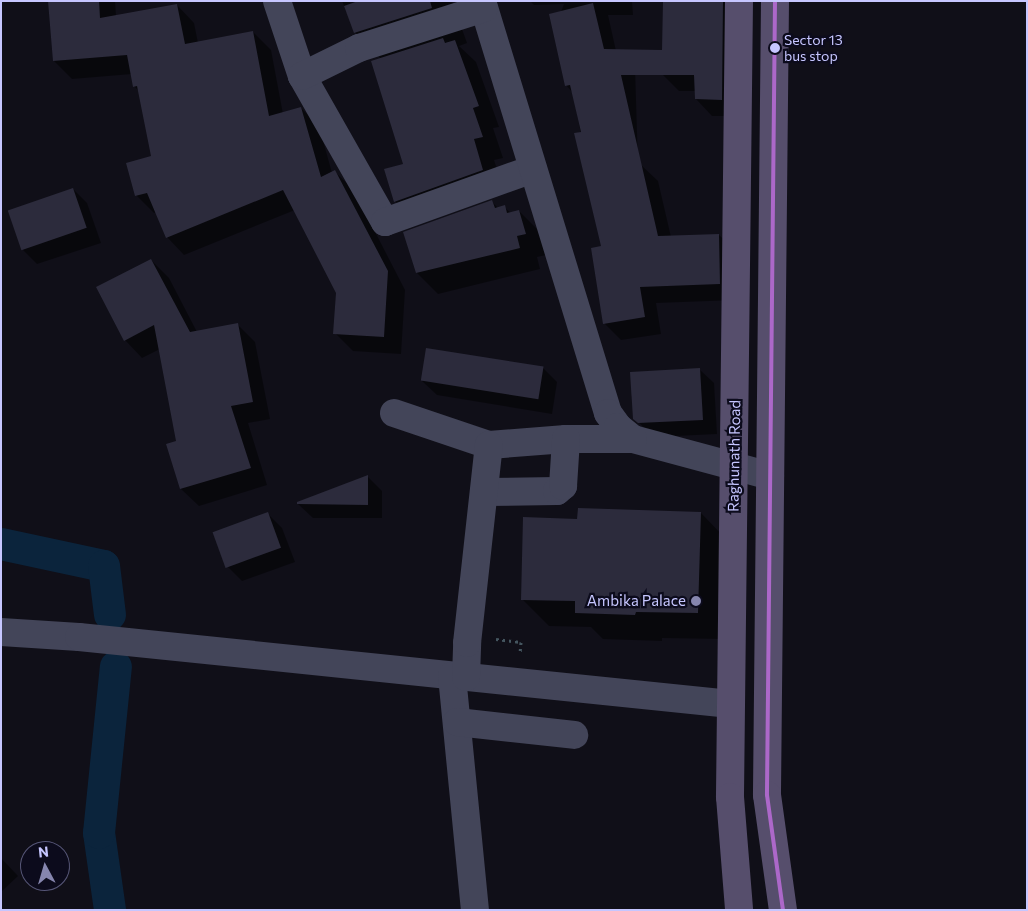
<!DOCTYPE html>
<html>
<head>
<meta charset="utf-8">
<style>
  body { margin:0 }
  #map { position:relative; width:1028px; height:911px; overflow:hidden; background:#100f18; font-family:Commissioner,sans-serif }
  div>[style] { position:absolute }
  .shadow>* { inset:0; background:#0007 }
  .canal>* { height:32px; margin:-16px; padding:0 16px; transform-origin:16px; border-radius:16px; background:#0b243c }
  .building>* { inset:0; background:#2c2b3c; transform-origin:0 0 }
  .path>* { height:3px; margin-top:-1.5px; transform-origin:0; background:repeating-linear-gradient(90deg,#44555f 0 2.5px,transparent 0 6.5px) }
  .minor>* { height:28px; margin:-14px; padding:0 14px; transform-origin:14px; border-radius:14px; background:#434559 }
  .major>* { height:28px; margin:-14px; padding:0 14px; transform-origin:14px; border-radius:14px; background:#564e6c }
  .bus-1>* { height:4px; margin:-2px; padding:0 2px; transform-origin:2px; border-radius:2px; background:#ac68c9 }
  .dots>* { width:14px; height:14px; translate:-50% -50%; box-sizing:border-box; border:2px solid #0c0b1c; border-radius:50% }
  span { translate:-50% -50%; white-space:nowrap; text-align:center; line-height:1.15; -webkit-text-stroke:4.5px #0c0b1c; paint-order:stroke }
  .bus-label { font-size:14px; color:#c6c6ff }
  .left { translate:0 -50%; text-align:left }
  .street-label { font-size:15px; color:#c6c6ff }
  .poi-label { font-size:15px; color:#c6c6ff }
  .right { translate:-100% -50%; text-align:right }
  .frame { position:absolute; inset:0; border:2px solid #c6c6ff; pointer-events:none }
  .north { position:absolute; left:20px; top:841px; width:50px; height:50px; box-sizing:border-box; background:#0c0b1c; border:1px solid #565677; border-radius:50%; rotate:354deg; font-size:14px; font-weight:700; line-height:20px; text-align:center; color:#c6c6ff }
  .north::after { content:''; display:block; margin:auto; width:18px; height:22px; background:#8686ae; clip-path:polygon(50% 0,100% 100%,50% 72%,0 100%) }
</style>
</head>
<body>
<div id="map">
  <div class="shadow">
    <div style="clip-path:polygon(50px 1px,115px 1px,116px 16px,177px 5px,194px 23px,198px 43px,253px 32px,271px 50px,283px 114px,301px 108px,319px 126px,332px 173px,335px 172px,353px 189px,405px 290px,401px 354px,353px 351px,335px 333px,337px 293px,295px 210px,184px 255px,167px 237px,156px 212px,154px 213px,136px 195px,152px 157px,139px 91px,134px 86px,132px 74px,72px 79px,54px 61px)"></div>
    <div style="clip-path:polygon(342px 1px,452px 1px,467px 43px,459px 46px,476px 62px,499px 127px,493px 128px,503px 158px,494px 160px,504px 191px,416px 222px,395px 201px,404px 164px,381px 59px,355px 32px)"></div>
    <div style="clip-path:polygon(530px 1px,632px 1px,633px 15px,608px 15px,616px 51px,635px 67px,638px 165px,641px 165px,658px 181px,671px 237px,719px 235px,736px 251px,736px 300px,656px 303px,661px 334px,621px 340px,605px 324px,603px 247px,573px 93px,566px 85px,554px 31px,564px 4px,534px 5px)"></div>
    <div style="clip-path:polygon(665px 1px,745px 1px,738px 116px,712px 116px,696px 99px,696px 91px,679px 91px,663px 75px)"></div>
    <div style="clip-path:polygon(73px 189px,87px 203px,101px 243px,37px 264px,23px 250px)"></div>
    <div style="clip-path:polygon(492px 202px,498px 208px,504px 207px,511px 213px,519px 211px,540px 232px,546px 255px,537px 257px,540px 269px,438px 294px,417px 273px,405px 233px)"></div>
    <div style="clip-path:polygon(151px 260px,169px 278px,197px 332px,237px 324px,255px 342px,270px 419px,248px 423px,267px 485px,199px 506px,181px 489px,168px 445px,178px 442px,160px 349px,142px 358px,125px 340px)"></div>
    <div style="clip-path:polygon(543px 368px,557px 382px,552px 414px,437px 395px,422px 381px)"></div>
    <div style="clip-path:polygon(699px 369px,714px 383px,717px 434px,654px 437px,634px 418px)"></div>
    <div style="clip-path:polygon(368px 477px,382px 491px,382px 518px,313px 518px,298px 504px)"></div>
    <div style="clip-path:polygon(701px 513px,727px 540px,724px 639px,662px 638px,662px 641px,603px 639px,591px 627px,549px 626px,522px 599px,578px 521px)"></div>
    <div style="clip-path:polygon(268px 514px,282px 528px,295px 562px,242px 581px,228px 567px)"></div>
    <div style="clip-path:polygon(1px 858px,18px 876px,1px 892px)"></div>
  </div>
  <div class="canal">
    <div style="left:1px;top:544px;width:105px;rotate:12.1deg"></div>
    <div style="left:104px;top:566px;width:49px;rotate:83deg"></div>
    <div style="left:110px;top:910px;width:78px;rotate:-98.1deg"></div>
    <div style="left:99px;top:833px;width:167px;rotate:-84.2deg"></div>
  </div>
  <div class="building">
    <div style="clip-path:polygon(48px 1px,99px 1px,100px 18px,177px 4px,185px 44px,253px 31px,269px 116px,301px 107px,321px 177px,335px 170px,388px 271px,384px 337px,333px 334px,336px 293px,283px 190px,166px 238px,147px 193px,135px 196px,126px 163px,151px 156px,137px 86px,133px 87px,127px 55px,53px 61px)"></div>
    <div style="clip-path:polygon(358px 1px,430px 1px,432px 8px,354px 33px,344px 6px)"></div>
    <div style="clip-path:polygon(663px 1px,723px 1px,722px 100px,695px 99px,694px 75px,621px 75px,658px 236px,719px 234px,720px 284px,640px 287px,645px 317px,603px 324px,591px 248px,601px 246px,574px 133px,581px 132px,570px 85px,565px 86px,549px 14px,593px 3px,604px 49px,662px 50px)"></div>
    <div style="clip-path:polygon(443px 38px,445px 43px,455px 40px,479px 106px,473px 108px,483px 137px,474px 139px,483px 170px,394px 202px,384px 169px,403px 164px,371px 61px)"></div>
    <div style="left:73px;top:188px;width:42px;height:69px;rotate:71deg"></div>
    <div style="clip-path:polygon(492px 200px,495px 208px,505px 205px,507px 213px,519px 210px,526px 234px,517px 236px,520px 248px,416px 273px,403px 232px)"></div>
    <div style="clip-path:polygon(151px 259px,190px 332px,238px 323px,253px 402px,231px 406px,251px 468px,180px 489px,166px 444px,176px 441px,154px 325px,124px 341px,96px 287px)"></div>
    <div style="left:426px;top:348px;width:119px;height:33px;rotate:9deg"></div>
    <div style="clip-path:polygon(700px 368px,703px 420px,638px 423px,633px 419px,630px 372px)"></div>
    <div style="clip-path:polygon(368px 475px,368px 505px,297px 504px,297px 502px)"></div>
    <div style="clip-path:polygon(578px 508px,701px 512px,698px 613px,636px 612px,635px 615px,575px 613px,575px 601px,521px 600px,523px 517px,577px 519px)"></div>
    <div style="left:268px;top:512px;width:38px;height:59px;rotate:70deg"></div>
  </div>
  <div class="path">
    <div style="left:496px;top:639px;width:25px;rotate:7deg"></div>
    <div style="left:521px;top:642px;width:12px;rotate:95deg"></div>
  </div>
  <div class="minor">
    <div style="left:277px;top:1px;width:79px;rotate:71.6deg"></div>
    <div style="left:302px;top:76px;width:168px;rotate:60.4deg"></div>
    <div style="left:385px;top:222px;width:157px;rotate:-19.7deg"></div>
    <div style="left:482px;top:1px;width:431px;rotate:73deg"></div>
    <div style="left:608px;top:413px;width:17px;rotate:54deg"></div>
    <div style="left:618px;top:427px;width:19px;rotate:39deg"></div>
    <div style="left:633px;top:439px;width:142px;rotate:15.1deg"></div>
    <div style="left:302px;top:76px;width:64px;rotate:-26.2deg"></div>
    <div style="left:359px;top:48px;width:131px;rotate:-17.7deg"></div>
    <div style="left:394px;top:413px;width:100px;rotate:18.6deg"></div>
    <div style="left:489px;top:445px;width:77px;rotate:-4.5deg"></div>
    <div style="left:566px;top:439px;width:67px"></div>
    <div style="left:484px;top:492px;width:73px;rotate:-0.8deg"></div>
    <div style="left:557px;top:491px;width:8px;rotate:-40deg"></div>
    <div style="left:563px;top:486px;width:47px;rotate:-86.3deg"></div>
    <div style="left:1px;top:632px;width:78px;rotate:3.7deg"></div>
    <div style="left:79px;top:637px;width:655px;rotate:5.87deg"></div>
    <div style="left:452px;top:676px;width:235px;rotate:84.4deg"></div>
    <div style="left:466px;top:677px;width:34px;rotate:-88deg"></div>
    <div style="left:467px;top:643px;width:199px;rotate:-83.7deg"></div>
    <div style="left:457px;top:722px;width:118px;rotate:6.3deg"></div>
  </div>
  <div class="major">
    <div style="left:739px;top:1px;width:796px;rotate:90.65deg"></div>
    <div style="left:730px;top:797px;width:113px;rotate:85.4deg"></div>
    <div style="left:775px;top:1px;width:794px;rotate:90.58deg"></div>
    <div style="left:767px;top:795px;width:116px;rotate:82.1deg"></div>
  </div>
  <div class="bus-1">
    <div style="left:775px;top:1px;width:794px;rotate:90.58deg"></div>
    <div style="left:767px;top:795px;width:116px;rotate:82.1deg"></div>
  </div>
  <div class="dots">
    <div style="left:775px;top:48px;background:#c6c6ff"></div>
    <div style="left:696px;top:601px;background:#8686ae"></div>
  </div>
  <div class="bus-label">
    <span class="left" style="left:784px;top:48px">Sector 13<br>bus stop</span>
  </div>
  <div class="street-label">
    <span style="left:734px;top:456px;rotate:-89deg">Raghunath Road</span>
  </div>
  <div class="poi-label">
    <span class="right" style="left:686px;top:601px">Ambika Palace</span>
  </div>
  <div class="frame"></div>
  <div class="north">N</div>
</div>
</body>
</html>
